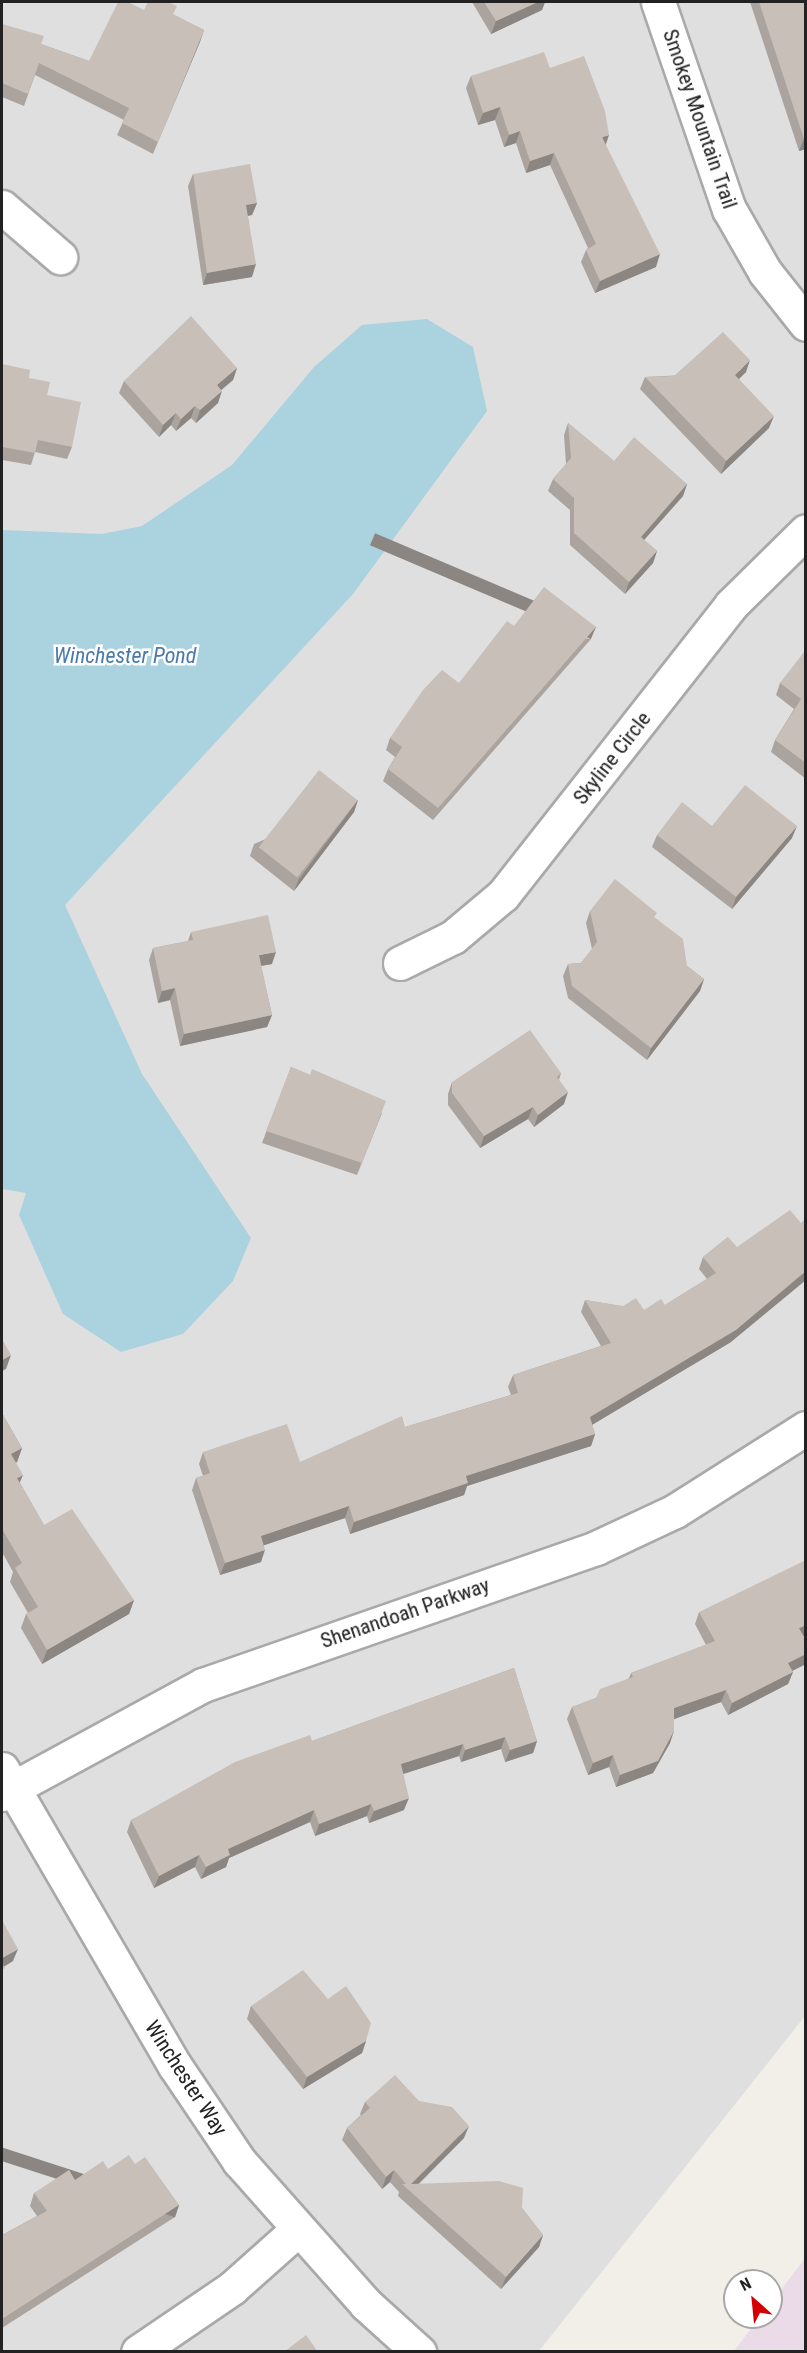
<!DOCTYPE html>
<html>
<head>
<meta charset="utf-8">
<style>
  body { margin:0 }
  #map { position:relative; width:807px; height:2353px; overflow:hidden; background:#f2efe9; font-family:"Roboto Condensed",sans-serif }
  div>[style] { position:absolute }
  .residential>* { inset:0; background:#e0dfdf }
  .industrial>* { inset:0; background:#ebdbe8 }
  .water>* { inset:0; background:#aad3df }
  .roads { filter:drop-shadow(2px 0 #a9a9a9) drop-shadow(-2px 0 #a9a9a9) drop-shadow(0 2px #a9a9a9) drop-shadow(0 -2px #a9a9a9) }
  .minor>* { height:33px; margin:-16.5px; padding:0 16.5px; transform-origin:16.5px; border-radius:16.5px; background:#fff }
  .wall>* { inset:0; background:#aba49e }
  .shaded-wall>* { inset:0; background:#8b8681; transform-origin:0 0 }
  .building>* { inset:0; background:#c7bfb8; transform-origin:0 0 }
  span { translate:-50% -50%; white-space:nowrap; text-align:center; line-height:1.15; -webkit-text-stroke:5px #fff; paint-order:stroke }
  .street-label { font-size:21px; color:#222 }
  .water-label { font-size:22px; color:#4a7aab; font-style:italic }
  .frame { position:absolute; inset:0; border:3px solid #222; pointer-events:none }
  .north { position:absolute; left:723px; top:2269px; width:60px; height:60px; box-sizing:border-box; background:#fff; border:2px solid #a7a7a7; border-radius:50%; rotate:333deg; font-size:16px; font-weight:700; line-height:24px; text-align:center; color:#222 }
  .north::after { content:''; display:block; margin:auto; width:21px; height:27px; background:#d40000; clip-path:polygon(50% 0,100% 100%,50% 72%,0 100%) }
</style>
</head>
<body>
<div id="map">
  <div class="residential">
    <div style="clip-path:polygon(2px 2px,805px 2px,805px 2016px,539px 2351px,2px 2352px)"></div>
  </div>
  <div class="industrial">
    <div style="clip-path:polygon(805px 2258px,805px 2351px,734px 2351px,760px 2317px,771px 2317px,771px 2303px)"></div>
  </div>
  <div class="water">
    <div style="clip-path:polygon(427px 319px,473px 347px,487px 411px,353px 594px,65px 905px,142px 1074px,251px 1238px,233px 1281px,183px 1334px,121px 1352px,63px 1314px,19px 1215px,26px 1193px,2px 1189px,2px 530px,102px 534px,142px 526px,232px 465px,314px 367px,362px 325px)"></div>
  </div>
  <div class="roads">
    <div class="minor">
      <div style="left:658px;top:2px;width:219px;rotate:71.1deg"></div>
      <div style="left:729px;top:209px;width:73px;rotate:60.3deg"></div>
      <div style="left:765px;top:272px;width:66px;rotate:51.7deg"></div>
      <div style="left:2px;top:207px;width:77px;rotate:40.8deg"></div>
      <div style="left:400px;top:963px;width:59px;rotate:-26.1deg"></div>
      <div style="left:453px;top:937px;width:65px;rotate:-40deg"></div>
      <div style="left:503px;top:895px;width:369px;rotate:-51.8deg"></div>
      <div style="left:731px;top:605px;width:105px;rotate:-44.6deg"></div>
      <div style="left:2px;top:1769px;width:344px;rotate:59.8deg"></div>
      <div style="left:175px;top:2066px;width:115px;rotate:56deg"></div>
      <div style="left:239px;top:2161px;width:191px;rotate:48.4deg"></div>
      <div style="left:366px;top:2304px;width:72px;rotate:42.2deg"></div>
      <div style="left:2px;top:1794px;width:229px;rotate:-28.5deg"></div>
      <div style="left:203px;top:1685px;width:416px;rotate:-19.2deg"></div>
      <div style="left:596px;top:1548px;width:87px;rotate:-25.1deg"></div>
      <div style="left:675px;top:1511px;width:155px;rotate:-32.4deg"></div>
      <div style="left:138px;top:2352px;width:114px;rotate:-34.2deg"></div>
      <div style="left:232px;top:2288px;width:87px;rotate:-41.7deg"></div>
    </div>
  </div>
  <div class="wall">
    <div style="clip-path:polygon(472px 2px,545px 2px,542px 10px,491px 34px)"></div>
    <div style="clip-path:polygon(750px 2px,806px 2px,806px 149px,799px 151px)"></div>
    <div style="clip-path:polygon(144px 10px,173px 15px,204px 30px,153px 154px,117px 135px,124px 120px,35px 75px,24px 106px,2px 97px,2px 24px,41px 44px,89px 61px)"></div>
    <div style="clip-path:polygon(550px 68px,605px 144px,656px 267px,595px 293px,581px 262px,586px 250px,588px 248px,550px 165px,526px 173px,516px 143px,504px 147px,495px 120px,478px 125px,466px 88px,471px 76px)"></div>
    <div style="clip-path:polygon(193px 174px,257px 203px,252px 215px,248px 216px,252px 277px,203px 285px,188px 186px)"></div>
    <div style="clip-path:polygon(2px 364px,29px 378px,47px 395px,72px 447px,67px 459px,35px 452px,31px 465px,2px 460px)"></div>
    <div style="clip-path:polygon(237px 368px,233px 380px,221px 390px,218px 403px,196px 423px,191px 418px,176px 431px,171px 425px,159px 437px,119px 393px,124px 381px)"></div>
    <div style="clip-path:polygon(746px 372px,739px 379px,769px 428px,721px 474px,640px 389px,645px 377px)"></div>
    <div style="clip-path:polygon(568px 423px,614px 461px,687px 484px,683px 496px,644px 540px,657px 551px,653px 563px,625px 594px,570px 545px,570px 510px,548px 491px,553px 479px,566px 464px,564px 435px)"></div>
    <div style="clip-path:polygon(514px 626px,591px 639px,433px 820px,383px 781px,388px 769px,395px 757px,386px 750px,390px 738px,459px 683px)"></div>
    <div style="clip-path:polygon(806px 653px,806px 779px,771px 752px,775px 740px,794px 709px,776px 695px,780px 683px)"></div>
    <div style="clip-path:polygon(358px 800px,354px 812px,294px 891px,250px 856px,254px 844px)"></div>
    <div style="clip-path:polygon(712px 826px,792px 838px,732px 909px,652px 847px,657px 835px)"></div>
    <div style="clip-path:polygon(590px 911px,655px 918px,687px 966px,704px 979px,700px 991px,647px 1060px,568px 998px,563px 976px,568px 964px,581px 963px,592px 949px,586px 923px)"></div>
    <div style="clip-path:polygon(191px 932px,272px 964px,261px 966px,272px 1015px,267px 1027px,180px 1046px,170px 1000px,158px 1003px,149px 960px,153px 948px,188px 941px)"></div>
    <div style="clip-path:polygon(291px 1067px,310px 1075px,382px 1113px,357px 1175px,262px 1143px)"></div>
    <div style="clip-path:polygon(561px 1073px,559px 1080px,564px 1104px,534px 1127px,528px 1119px,480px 1148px,448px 1105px,448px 1094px,452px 1082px)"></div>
    <div style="clip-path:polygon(728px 1237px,731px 1342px,592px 1425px,595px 1434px,591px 1446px,467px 1486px,464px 1495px,350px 1534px,345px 1518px,264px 1545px,261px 1562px,220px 1575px,192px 1490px,196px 1478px,203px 1476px,199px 1464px,203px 1452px,300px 1462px,405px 1427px,511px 1395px,508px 1387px,513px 1375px,601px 1346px,581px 1312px,585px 1300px,644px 1310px,665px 1305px,707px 1279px,699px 1269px,703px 1257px)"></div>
    <div style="clip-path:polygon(2px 1413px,22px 1448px,17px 1462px,15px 1463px,20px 1483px,44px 1525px,134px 1600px,129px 1614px,42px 1664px,21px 1628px,26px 1614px,28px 1613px,10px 1582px,13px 1572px,2px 1552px)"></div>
    <div style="clip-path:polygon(699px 1612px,806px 1635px,803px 1636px,806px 1641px,806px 1664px,792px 1671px,793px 1672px,788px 1684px,728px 1715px,721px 1702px,674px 1719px,670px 1743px,653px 1773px,616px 1787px,609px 1767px,588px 1775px,567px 1719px,572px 1707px,596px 1698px,629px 1678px,631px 1673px,706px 1645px,695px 1624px)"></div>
    <div style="clip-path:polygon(514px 1668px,537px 1741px,533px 1753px,505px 1762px,501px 1749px,461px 1762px,459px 1756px,403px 1774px,404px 1810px,369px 1823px,367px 1816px,315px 1836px,310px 1822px,229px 1858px,226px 1867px,201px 1879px,195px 1867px,154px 1888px,127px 1832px,131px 1820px,312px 1741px)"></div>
    <div style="clip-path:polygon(328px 1999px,366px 2041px,362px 2053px,303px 2089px,247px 2019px,251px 2006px)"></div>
    <div style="clip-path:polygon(419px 2101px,464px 2138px,419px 2184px,522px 2208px,543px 2235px,539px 2247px,501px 2289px,398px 2196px,399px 2192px,390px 2182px,382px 2189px,342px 2140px,347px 2128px,361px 2115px,360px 2114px,365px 2102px)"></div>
    <div style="clip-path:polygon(135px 2164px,179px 2205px,175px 2217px,2px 2328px,2px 2235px,37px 2216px,30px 2206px,34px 2193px,108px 2169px)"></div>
  </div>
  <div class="shaded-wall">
    <div style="clip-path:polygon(538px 2px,545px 2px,542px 10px,491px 34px,496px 21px)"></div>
    <div style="clip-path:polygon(204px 30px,200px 42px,153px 154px,158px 142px)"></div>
    <div style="clip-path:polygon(500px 107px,495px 120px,478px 125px,483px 113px)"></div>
    <div style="clip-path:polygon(520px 131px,516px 143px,504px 147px,509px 135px)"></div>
    <div style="clip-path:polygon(609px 135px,605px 147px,602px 137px)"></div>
    <div style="clip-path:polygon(804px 139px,806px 139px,806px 149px,799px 151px)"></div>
    <div style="clip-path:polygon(554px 153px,550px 165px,526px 173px,530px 161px)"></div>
    <div style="clip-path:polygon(257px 203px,252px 215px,242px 217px,246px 205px)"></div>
    <div style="clip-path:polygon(660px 254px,656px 267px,595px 293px,600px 281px)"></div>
    <div style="clip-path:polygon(256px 264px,252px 277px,203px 285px,207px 273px)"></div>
    <div style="clip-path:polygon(750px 360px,746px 372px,730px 387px,735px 375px)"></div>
    <div style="clip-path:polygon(237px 368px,233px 380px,213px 397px,217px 385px)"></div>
    <div style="clip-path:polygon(222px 391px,218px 403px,196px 423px,200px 410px)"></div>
    <div style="clip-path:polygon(195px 406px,191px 418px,176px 431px,181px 419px)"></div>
    <div style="clip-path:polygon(176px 413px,171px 425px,159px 437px,163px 425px)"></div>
    <div style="clip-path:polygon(774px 416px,769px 428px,721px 474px,726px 461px)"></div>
    <div style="clip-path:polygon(687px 484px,683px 496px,636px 549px,641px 537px)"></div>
    <div style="clip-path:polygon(657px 551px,653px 563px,625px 594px,629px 582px)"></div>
    <div style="left:596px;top:627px;width:13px;height:240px;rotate:113deg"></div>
    <div style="clip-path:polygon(358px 800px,354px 812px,294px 891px,299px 879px)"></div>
    <div style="clip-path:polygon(797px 826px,792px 838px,732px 909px,736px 897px)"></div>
    <div style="clip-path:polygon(276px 952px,272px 964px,254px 967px,259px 955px)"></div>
    <div style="clip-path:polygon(704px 979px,700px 991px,647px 1060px,651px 1048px)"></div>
    <div style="clip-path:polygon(175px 988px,170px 1000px,158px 1003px,162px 991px)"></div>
    <div style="clip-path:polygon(272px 1015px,267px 1027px,180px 1046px,184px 1034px)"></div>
    <div style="clip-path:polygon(568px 1092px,564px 1104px,534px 1127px,538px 1115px)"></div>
    <div style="clip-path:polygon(533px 1107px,528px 1119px,480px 1148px,484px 1136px)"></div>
    <div style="clip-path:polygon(806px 1271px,806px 1280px,731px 1342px,585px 1429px,590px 1417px)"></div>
    <div style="clip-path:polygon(11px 1355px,6px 1369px,2px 1371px,2px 1360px)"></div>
    <div style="clip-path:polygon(595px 1434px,591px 1446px,467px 1486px,464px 1495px,350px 1534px,354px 1522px,466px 1476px)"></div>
    <div style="clip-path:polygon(22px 1448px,17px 1462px,5px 1469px,11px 1454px)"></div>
    <div style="clip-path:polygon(23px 1475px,17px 1489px,17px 1478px)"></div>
    <div style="clip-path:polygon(349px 1506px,345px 1518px,256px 1548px,261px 1536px)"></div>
    <div style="clip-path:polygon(265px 1550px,261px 1562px,220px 1575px,225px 1563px)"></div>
    <div style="clip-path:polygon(134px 1600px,129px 1614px,42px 1664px,47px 1650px)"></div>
    <div style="clip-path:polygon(806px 1625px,806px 1635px,795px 1640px,799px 1628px)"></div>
    <div style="clip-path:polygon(806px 1654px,806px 1664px,784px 1675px,788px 1663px)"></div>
    <div style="clip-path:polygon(793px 1672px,788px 1684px,728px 1715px,732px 1703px)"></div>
    <div style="clip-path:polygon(726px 1690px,721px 1702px,669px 1721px,674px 1708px)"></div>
    <div style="clip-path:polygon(674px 1731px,670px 1743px,653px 1773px,616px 1787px,620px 1775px)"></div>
    <div style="clip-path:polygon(505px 1737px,501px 1749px,461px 1762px,465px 1750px)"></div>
    <div style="clip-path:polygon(537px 1741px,533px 1753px,505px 1762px,510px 1750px)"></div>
    <div style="clip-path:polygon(463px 1744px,459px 1756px,397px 1776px,401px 1764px)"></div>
    <div style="clip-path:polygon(613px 1755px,609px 1767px,588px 1775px,593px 1763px)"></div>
    <div style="clip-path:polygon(409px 1798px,404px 1810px,369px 1823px,374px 1811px)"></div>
    <div style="clip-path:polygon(371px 1804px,367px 1816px,315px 1836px,319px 1824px)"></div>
    <div style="clip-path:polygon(314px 1810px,310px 1822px,229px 1858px,226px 1867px,201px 1879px,206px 1867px,228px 1849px)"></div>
    <div style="clip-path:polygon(199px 1855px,195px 1867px,154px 1888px,159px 1876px)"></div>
    <div style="clip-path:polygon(18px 1949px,13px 1961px,2px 1968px,2px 1958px)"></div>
    <div style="clip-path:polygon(366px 2041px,362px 2053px,303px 2089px,307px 2077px)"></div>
    <div style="clip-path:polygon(469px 2126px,464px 2138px,410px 2192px,411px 2184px)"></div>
    <div style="clip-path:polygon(394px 2170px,390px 2182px,382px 2189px,386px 2177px)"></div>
    <div style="left:179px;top:2205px;width:13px;height:211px;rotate:108deg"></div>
    <div style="clip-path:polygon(543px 2235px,539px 2247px,501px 2289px,506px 2277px)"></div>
  </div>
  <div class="building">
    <div style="clip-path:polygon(118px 2px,128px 2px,144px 10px,148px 2px,168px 2px,177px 6px,173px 14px,204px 30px,158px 142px,122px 123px,129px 108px,39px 63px,28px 94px,2px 83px,2px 24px,44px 36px,41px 44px,89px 61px)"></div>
    <div style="clip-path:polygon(484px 2px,538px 2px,496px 21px)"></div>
    <div style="clip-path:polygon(759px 2px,806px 2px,806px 139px,804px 139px)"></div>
    <div style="clip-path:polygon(544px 52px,550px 68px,584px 56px,605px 111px,609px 135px,602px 137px,660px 254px,600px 281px,586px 250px,596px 244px,554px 153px,530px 161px,520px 131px,509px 135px,500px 107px,483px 113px,471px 76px)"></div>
    <div style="clip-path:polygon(250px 164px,257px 203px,246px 205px,256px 264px,207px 273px,193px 174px)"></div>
    <div style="clip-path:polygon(191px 316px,237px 368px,217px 385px,222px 391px,200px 410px,195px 406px,181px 419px,176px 413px,163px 425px,124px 381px)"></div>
    <div style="clip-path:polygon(723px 332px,750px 360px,735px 375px,774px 416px,726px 461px,645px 377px,674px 376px)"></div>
    <div style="clip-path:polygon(2px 364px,30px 370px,29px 378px,50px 382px,47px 395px,81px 402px,72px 447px,38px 440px,35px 453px,2px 447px)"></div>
    <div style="clip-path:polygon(568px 423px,614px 461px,634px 437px,687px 484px,641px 537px,657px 551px,629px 582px,574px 533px,574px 498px,553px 479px,571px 458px)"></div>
    <div style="clip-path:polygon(544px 587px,596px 627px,438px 808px,388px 769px,402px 747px,390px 738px,423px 690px,442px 670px,459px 683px,507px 621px,514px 626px)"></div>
    <div style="clip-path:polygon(804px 652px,806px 653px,806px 763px,775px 740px,801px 699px,780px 683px)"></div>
    <div style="left:319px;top:770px;width:49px;height:98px;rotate:38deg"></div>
    <div style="clip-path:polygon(745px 785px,797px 826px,736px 897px,657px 835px,682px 802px,712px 826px)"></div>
    <div style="clip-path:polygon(615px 879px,657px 913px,654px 917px,683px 939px,687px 966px,704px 979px,651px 1048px,572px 986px,568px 964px,581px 963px,597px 942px,590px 911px)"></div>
    <div style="clip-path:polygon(268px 915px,276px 952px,259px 955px,272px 1015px,184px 1034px,175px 988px,162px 991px,153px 948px,193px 940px,191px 932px)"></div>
    <div style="clip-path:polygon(530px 1030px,561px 1073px,557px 1077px,568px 1092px,538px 1115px,533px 1107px,484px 1136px,452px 1093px,452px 1082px)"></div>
    <div style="clip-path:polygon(291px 1067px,310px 1075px,312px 1069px,386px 1101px,362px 1163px,266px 1131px)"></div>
    <div style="clip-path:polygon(790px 1210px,801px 1223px,806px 1218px,806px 1271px,736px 1330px,590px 1417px,595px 1434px,466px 1476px,468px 1483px,354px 1522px,349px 1506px,261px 1536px,265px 1550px,225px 1563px,196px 1478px,210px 1473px,203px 1452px,287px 1424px,300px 1462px,402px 1416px,405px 1427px,518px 1393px,513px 1375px,611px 1343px,585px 1300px,623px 1306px,636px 1298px,644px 1310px,661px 1299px,665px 1305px,716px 1273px,703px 1257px,728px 1237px,737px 1247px)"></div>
    <div style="clip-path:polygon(2px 1339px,11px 1355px,2px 1360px)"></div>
    <div style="clip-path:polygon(2px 1413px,22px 1448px,11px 1454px,23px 1475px,17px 1478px,44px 1525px,72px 1509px,134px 1600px,47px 1650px,26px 1614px,38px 1607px,15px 1568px,22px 1563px,2px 1529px)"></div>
    <div style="clip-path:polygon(806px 1560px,806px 1625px,799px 1628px,806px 1641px,806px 1654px,788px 1663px,793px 1672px,732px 1703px,726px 1690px,674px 1708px,674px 1731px,658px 1761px,620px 1775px,613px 1755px,593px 1763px,572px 1707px,596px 1698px,600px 1689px,633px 1677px,631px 1673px,715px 1641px,699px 1612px)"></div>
    <div style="clip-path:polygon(514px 1668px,537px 1741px,510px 1750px,505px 1737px,465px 1750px,463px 1744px,401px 1764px,409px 1798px,374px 1811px,371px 1804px,319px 1824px,314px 1810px,228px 1849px,230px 1855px,206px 1867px,199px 1855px,159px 1876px,131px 1820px,235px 1762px,310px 1735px,312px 1741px)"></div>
    <div style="clip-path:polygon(2px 1920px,18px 1949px,2px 1958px)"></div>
    <div style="clip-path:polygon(2px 1963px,5px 1968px,2px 1970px)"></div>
    <div style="clip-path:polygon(303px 1970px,328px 1999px,346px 1986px,371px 2023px,366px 2041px,307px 2077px,251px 2006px)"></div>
    <div style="clip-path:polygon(395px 2075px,419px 2101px,452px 2107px,469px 2126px,411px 2184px,499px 2181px,523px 2188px,522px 2208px,543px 2235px,506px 2277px,402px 2184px,406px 2184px,394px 2170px,386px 2177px,347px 2128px,370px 2108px,365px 2102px)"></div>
    <div style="clip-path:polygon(129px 2155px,135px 2164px,145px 2157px,179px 2205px,2px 2319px,2px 2235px,47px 2211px,34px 2193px,69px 2170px,75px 2180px,103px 2161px,108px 2169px)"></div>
    <div style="clip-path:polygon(306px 2335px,318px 2352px,284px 2352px)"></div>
  </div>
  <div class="street-label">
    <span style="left:700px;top:119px;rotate:71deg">Smokey Mountain Trail</span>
    <span style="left:612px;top:758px;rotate:-52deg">Skyline Circle</span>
    <span style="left:405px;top:1613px;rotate:-19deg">Shenandoah Parkway</span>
    <span style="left:186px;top:2078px;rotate:57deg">Winchester Way</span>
  </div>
  <div class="water-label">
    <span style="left:125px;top:656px">Winchester Pond</span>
  </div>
  <div class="frame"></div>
  <div class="north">N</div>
</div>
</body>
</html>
